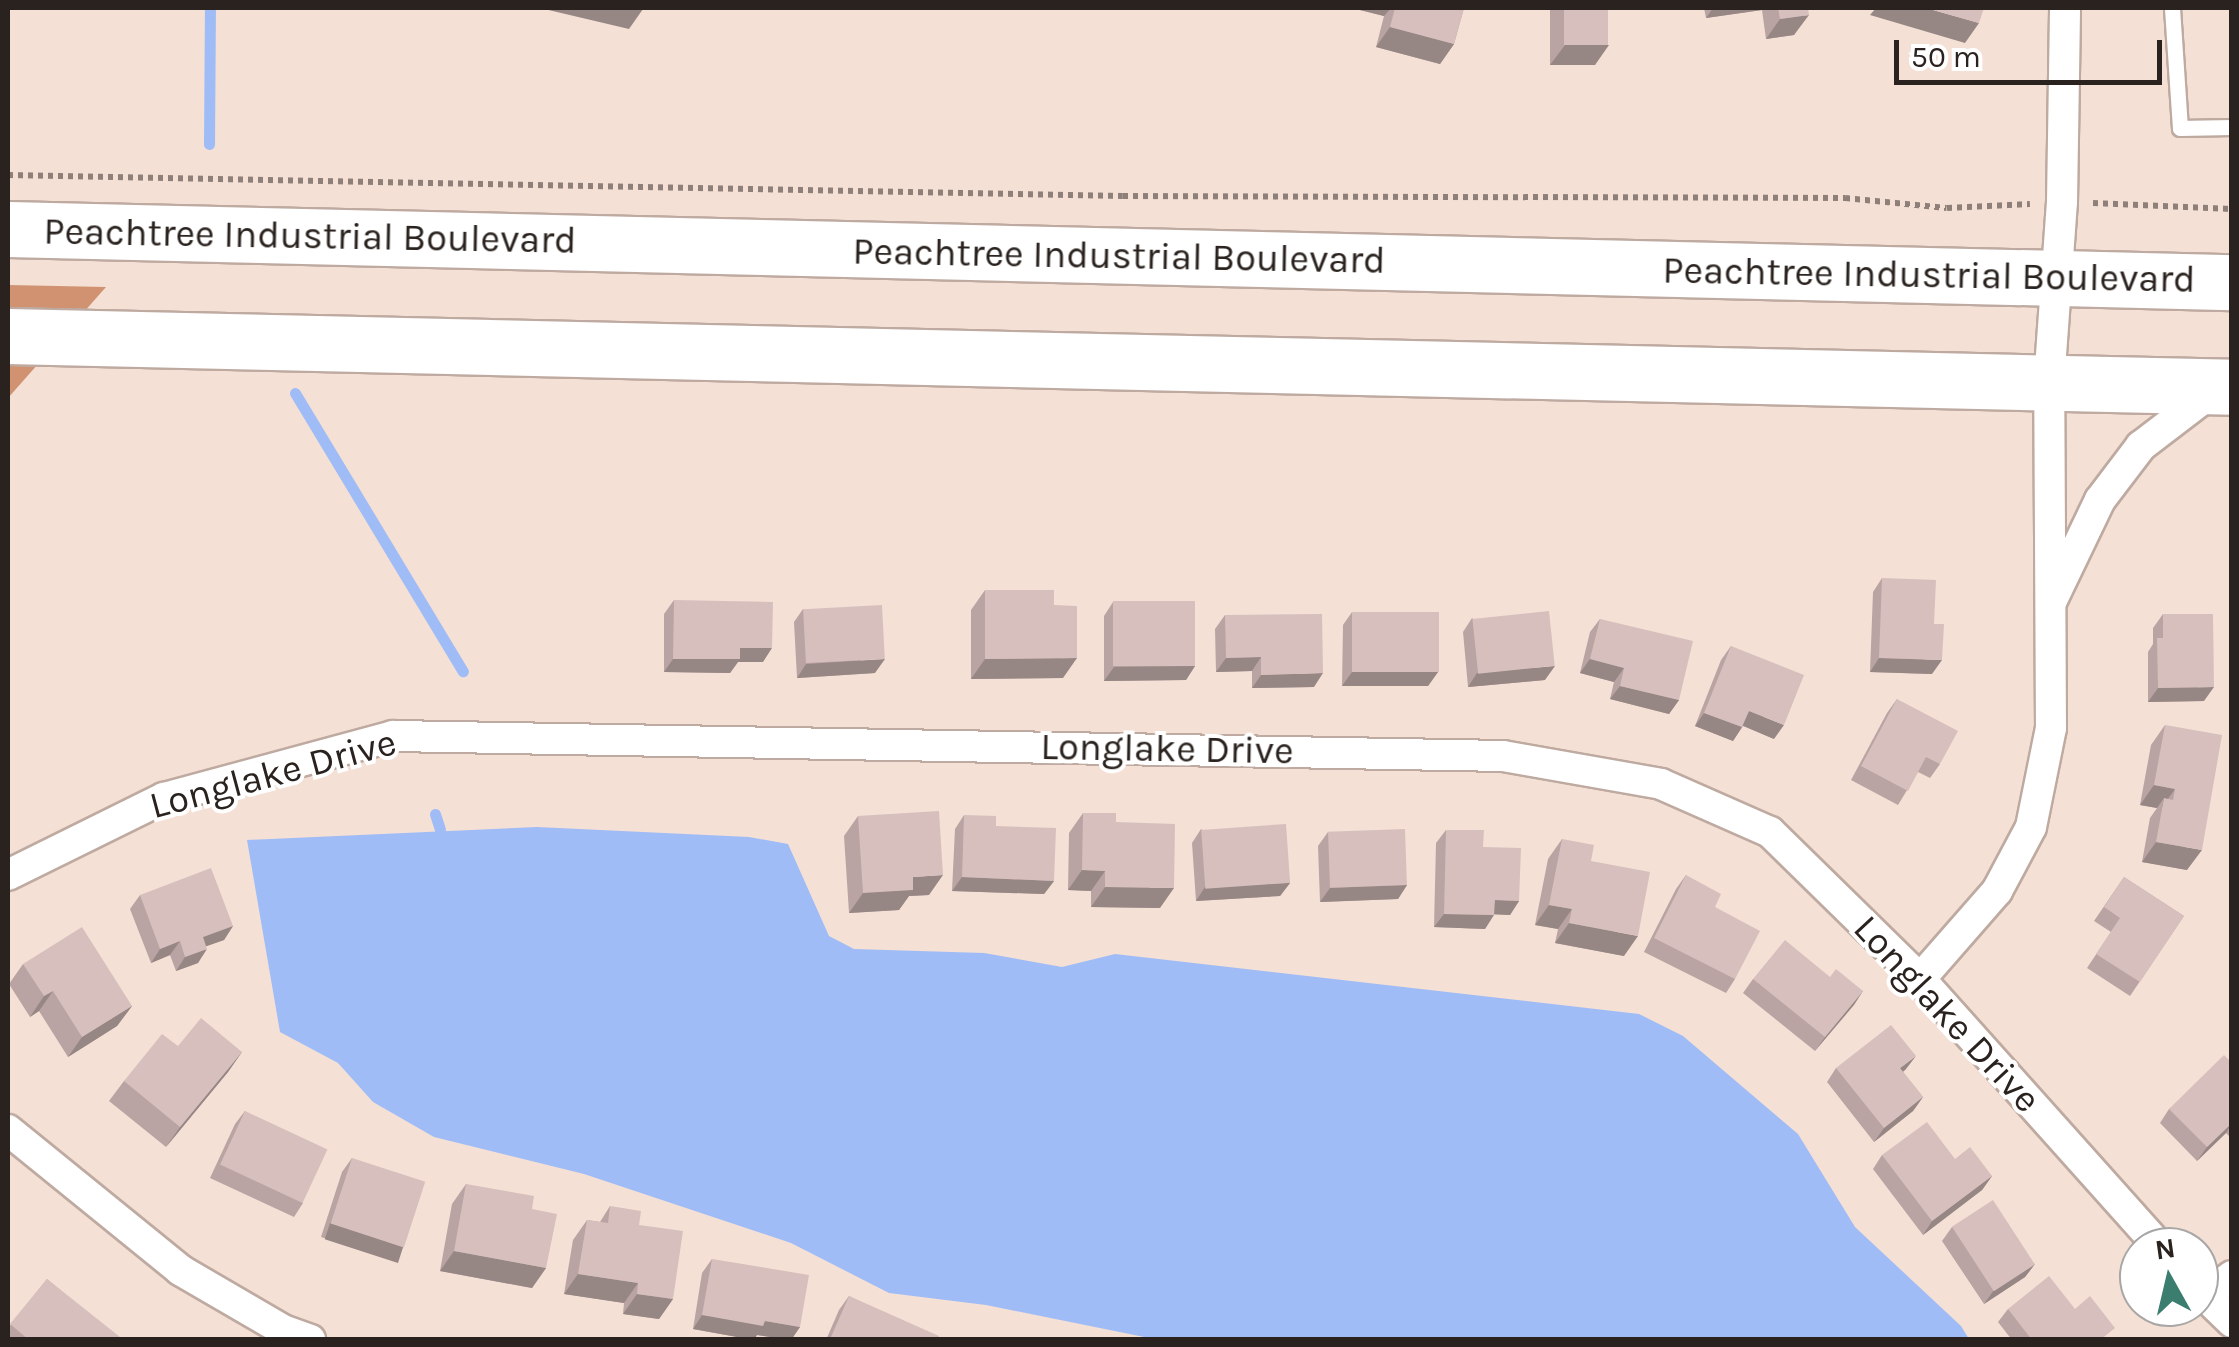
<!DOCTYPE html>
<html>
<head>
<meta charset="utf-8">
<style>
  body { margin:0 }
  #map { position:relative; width:2239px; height:1347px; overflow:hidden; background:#f4e0d5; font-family:Karla,sans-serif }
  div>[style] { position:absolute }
  .forest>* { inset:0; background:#d09270 }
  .water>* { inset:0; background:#9fbcf6 }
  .stream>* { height:11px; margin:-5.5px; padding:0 5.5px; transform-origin:5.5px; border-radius:5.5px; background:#9fbcf6 }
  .path>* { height:6px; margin-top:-3px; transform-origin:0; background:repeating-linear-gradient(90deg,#8e8079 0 5px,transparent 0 10px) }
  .roads { filter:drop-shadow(2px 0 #beaaa0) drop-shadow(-2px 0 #beaaa0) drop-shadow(0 2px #beaaa0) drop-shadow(0 -2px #beaaa0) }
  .lane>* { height:15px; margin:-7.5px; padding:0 7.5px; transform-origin:7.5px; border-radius:7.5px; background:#fff }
  .street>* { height:30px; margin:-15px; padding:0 15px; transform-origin:15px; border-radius:15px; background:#fff }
  .highway>* { height:55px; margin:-27.5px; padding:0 27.5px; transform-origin:27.5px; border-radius:27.5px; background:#fff }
  .wall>* { inset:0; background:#b9a4a3 }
  .shaded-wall>* { inset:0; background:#968684; transform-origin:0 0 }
  .building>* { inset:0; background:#d7bfbd; transform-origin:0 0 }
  span { translate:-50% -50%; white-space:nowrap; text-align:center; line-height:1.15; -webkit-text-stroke:8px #fff; paint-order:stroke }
  .street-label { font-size:38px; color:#29221e }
  .frame { position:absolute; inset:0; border:10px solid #29221e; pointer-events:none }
  .north { position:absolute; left:2119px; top:1227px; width:100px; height:100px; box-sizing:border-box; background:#fff; border:2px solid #a9a7a5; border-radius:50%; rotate:352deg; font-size:28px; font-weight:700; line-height:40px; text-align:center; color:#29221e }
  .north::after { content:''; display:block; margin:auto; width:35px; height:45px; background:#3b7e70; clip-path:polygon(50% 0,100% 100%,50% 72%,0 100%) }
  .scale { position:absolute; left:1894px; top:40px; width:268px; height:45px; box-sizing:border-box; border:5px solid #29221e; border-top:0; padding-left:12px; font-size:30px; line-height:35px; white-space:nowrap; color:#29221e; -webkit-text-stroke:8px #fff; paint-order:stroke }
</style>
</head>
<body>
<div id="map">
  <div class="forest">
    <div style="clip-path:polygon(8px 285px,106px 287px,8px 398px)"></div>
  </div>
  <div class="water">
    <div style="clip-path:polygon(537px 827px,749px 837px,788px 844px,829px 936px,854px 949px,984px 953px,1062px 967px,1115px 954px,1639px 1014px,1683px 1036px,1798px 1134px,1855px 1227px,1961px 1326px,1969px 1339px,1159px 1340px,986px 1305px,889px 1293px,791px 1243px,584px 1174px,434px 1137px,373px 1102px,338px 1063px,280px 1032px,247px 840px)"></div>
  </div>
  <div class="stream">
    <div style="left:209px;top:144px;width:136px;rotate:-89.6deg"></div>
    <div style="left:295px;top:393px;width:325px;rotate:58.9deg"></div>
    <div style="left:435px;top:814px;width:16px;rotate:72deg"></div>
  </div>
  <div class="path">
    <div style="left:8px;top:175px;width:1115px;rotate:1.08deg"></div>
    <div style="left:1123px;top:196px;width:722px;rotate:0.16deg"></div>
    <div style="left:1845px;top:198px;width:102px;rotate:5.6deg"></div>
    <div style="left:1947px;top:208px;width:83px;rotate:-2.8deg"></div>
    <div style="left:2093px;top:203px;width:139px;rotate:2.5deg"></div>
  </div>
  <div class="roads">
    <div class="lane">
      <div style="left:2172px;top:8px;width:120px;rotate:86.2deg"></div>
      <div style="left:2180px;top:128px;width:52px;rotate:-1.1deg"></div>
    </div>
    <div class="street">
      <div style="left:2052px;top:600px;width:111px;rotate:-64.4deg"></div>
      <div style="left:2100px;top:500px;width:68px;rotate:-52.8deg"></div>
      <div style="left:2141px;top:446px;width:91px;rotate:-37.4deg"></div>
      <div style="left:8px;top:875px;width:174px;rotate:-26.3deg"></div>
      <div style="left:164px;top:798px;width:237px;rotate:-15.1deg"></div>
      <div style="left:393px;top:736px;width:1110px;rotate:1.03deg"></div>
      <div style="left:1503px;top:756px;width:160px;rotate:10deg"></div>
      <div style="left:1661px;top:784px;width:119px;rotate:23.8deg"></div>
      <div style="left:1770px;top:832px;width:210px;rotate:44.4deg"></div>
      <div style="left:1920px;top:979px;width:360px;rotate:48.2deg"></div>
      <div style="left:1920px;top:979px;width:117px;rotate:-48.8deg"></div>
      <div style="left:1997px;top:891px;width:72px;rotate:-62deg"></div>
      <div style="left:2031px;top:827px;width:101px;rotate:-78.6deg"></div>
      <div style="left:2051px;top:728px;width:345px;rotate:-90.3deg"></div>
      <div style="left:2049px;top:383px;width:181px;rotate:-85.9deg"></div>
      <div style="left:2062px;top:202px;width:194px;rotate:-89.1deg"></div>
      <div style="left:8px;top:1130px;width:222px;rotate:39.1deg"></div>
      <div style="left:180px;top:1270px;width:119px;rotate:30.2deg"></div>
      <div style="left:283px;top:1330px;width:29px;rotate:20deg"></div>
      <div style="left:2199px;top:1290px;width:46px;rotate:44.1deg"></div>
      <div style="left:2205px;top:1297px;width:34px;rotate:-38deg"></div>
    </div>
    <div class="highway">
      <div style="left:8px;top:229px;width:2225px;rotate:1.37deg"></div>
      <div style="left:8px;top:336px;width:2225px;rotate:1.31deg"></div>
    </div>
  </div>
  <div class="wall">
    <div style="clip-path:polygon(1352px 8px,1464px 8px,1454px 44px,1440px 64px,1376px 47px,1384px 16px)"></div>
    <div style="clip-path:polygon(1550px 8px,1608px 8px,1595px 65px,1550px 65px)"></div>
    <div style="clip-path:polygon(1704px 8px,1808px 8px,1794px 35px,1766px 39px,1762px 10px,1706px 18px)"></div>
    <div style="clip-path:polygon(1882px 578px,1932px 674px,1870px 672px,1873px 592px)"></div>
    <div style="clip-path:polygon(985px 590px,1054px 605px,1063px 678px,971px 679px,971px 610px)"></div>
    <div style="clip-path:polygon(674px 600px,763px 662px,738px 662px,730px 673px,664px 672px,664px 614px)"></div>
    <div style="clip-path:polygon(1113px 602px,1195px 666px,1186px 680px,1104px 681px,1104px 616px)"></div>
    <div style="clip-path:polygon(803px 609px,875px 673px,797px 678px,794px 622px)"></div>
    <div style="clip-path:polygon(1352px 612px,1438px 672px,1428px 686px,1342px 686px,1343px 625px)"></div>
    <div style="clip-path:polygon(2163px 614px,2204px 701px,2148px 702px,2148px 652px,2153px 644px,2153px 628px)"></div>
    <div style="clip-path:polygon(1225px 615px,1314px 687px,1252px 688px,1252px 671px,1216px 672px,1215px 629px)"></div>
    <div style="clip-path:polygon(1472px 618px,1545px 680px,1468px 687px,1463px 632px)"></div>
    <div style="clip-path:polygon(1600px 619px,1679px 700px,1669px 714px,1610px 699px,1614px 682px,1580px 673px,1590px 632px)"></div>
    <div style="clip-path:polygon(1731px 646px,1774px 739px,1743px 726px,1733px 741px,1695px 726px,1721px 660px)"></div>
    <div style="clip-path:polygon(1897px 699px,1940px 764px,1930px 778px,1918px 772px,1898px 805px,1851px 780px,1887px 713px)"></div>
    <div style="clip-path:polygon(2165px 725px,2187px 870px,2142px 862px,2150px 818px,2157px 808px,2140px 805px,2151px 745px)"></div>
    <div style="clip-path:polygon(1083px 813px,1116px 822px,1160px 908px,1091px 907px,1091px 891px,1068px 890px,1069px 833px)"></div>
    <div style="clip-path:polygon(964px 815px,996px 826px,1054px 881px,1044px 894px,952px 891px,955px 829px)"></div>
    <div style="clip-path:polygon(858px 816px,929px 895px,909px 896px,899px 910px,849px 913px,844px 836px)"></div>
    <div style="clip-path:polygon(1201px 829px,1290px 883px,1280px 896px,1196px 901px,1192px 843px)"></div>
    <div style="clip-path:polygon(1446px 830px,1483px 847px,1519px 901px,1510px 915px,1494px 914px,1485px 929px,1434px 927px,1436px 843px)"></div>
    <div style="clip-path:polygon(1328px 832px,1407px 885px,1398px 899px,1320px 902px,1318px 846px)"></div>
    <div style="clip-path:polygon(1562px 839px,1591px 861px,1624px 956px,1555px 943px,1558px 929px,1535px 925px,1548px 859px)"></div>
    <div style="clip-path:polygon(1686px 875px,1715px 907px,1735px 979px,1726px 993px,1644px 952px,1676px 889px)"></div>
    <div style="clip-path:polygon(2124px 877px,2184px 916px,2130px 996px,2087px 968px,2111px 932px,2094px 921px)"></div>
    <div style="clip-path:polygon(140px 895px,233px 926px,224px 940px,206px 946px,198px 963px,176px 971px,170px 955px,151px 963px,130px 909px)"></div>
    <div style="clip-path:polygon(23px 964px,132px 1006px,117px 1026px,68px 1057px,39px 1011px,30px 1017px,9px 984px)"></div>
    <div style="clip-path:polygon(1830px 977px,1863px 991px,1815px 1051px,1743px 993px,1753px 979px)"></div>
    <div style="clip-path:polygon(178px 1046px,242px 1052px,228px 1072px,166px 1147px,109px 1101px,124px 1081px)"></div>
    <div style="clip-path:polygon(2232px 1063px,2232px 1139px,2226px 1133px,2197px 1161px,2160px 1123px,2169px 1109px)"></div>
    <div style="clip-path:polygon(1836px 1068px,1906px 1069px,1903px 1072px,1923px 1097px,1913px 1111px,1874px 1142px,1827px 1082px)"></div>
    <div style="clip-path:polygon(245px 1111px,303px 1203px,294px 1217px,210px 1178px,235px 1124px)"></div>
    <div style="clip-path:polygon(1882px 1155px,1955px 1159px,1992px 1176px,1982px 1190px,1923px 1235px,1873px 1169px)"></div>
    <div style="clip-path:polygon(352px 1158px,394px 1261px,321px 1237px,342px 1172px)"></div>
    <div style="clip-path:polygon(466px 1184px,532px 1209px,546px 1268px,532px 1288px,440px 1271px,452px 1204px)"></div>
    <div style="clip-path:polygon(610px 1206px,639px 1225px,673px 1299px,659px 1319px,623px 1314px,624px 1303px,564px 1294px,573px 1240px,587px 1220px,600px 1222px)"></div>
    <div style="clip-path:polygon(1952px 1227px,2035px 1264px,2025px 1277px,1984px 1304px,1942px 1241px)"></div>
    <div style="clip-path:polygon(712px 1259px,800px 1327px,791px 1340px,757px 1335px,754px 1340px,693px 1329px,702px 1273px)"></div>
    <div style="clip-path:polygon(47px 1279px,119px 1340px,8px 1340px,8px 1328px)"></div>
    <div style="clip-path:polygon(849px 1296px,938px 1340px,826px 1340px,839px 1310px)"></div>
    <div style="clip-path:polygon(2008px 1309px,2075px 1309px,2107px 1340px,2012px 1340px,1998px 1322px)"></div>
  </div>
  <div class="shaded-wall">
    <div style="clip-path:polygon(540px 8px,639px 8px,643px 9px,629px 29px)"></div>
    <div style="clip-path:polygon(1352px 8px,1391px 8px,1384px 16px)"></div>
    <div style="clip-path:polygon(1713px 8px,1764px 8px,1762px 10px,1706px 18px)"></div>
    <div style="clip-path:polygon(1876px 8px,1926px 8px,1979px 23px,1965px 43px,1870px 15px)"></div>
    <div style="clip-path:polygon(1809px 15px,1794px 35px,1766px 39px,1780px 19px)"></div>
    <div style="clip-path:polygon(1390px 27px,1454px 44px,1440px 64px,1376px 47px)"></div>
    <div style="clip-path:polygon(1565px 45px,1609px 45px,1595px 65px,1550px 65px)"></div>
    <div style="clip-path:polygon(740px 648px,772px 648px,763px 662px,738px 662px,730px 673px,664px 672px,673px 659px)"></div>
    <div style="clip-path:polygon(1261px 657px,1252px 671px,1216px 672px,1226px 658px)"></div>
    <div style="clip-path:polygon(1077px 658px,1063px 678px,971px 679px,985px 659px)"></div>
    <div style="clip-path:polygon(1879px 658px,1942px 660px,1932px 674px,1870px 672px)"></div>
    <div style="clip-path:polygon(885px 659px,875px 673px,797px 678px,806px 664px)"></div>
    <div style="clip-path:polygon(1590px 659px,1624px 668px,1614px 682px,1580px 673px)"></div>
    <div style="clip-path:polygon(1195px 666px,1186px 680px,1104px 681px,1114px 667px)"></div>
    <div style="clip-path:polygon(1555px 666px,1545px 680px,1468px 687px,1477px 673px)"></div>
    <div style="clip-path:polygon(1352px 672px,1438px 672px,1428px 686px,1342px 686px)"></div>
    <div style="clip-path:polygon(1323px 673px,1314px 687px,1252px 688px,1261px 675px)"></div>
    <div style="clip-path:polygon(1620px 686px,1679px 700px,1669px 714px,1610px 699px)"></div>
    <div style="clip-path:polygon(2214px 687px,2204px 701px,2148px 702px,2158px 688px)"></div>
    <div style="clip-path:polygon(1749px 711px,1784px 725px,1774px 739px,1739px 724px)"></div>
    <div style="clip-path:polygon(1704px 713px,1742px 727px,1733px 741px,1695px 726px)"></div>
    <div style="clip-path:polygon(2154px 785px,2175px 789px,2162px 807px,2164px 798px,2157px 808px,2140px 805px)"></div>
    <div style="clip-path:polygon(2156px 842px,2202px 850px,2187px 870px,2142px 862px)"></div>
    <div style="clip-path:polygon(1082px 870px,1105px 871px,1091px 891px,1068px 890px)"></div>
    <div style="clip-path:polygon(943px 875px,929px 895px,909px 896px,899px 910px,849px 913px,863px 893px,913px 877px)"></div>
    <div style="clip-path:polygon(962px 877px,1054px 881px,1044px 894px,952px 891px)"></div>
    <div style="clip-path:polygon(1290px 883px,1280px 896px,1196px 901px,1205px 887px)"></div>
    <div style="clip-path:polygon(1407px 885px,1398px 899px,1320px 902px,1330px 888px)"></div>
    <div style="clip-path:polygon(1105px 887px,1174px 888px,1160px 908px,1091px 907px)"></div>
    <div style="clip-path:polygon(1495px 900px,1519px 901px,1510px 915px,1485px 914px)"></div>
    <div style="clip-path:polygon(1549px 905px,1572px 909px,1558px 929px,1535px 925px)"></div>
    <div style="clip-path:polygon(1444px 914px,1494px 915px,1485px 929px,1434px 927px)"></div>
    <div style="clip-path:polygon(1569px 923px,1638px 936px,1624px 956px,1555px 943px)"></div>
    <div style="clip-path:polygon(233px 926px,224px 940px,193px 951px,203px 937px)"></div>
    <div style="clip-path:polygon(180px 941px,170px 955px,151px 963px,160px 949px)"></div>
    <div style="clip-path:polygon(207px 949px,198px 963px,176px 971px,185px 957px)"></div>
    <div style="clip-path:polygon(53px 991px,39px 1011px,30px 1017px,44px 996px)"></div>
    <div style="clip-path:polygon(1863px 991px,1854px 1005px,1815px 1051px,1825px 1037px)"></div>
    <div style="clip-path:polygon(132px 1006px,117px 1026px,68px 1057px,82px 1037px)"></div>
    <div style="clip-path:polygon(242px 1052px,228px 1072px,166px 1147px,180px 1127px)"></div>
    <div style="clip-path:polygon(1916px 1056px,1906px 1069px,1890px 1082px,1900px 1068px)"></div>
    <div style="clip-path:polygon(1923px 1097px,1913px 1111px,1874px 1142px,1884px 1128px)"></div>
    <div style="clip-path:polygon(2232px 1123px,2226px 1133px,2197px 1161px,2207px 1147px)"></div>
    <div style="clip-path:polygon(1992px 1176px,1982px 1190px,1923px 1235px,1932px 1221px)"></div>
    <div style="left:330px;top:1223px;width:77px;height:17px;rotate:18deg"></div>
    <div style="clip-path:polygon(454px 1251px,546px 1268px,532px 1288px,440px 1271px)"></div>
    <div style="clip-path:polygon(2035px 1264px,2025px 1277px,1984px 1304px,1994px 1290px)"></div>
    <div style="clip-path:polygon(578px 1274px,638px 1283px,624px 1303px,564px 1294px)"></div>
    <div style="clip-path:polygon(637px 1294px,673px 1299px,659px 1319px,623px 1314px)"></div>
    <div style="clip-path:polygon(702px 1315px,765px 1321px,800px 1327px,791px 1340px,757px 1335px,754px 1340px,693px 1329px)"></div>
  </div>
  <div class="building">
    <div style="clip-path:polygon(1395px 8px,1464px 8px,1454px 44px,1390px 27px)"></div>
    <div style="left:1564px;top:8px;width:44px;height:37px"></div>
    <div style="clip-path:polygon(1778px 8px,1808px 8px,1809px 15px,1780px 19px)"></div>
    <div style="clip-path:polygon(1926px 8px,1984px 8px,1979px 23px)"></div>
    <div style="clip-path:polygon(1882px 578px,1936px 580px,1934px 624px,1944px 624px,1942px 660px,1879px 658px)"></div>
    <div style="clip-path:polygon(985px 590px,1054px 590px,1054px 605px,1077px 606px,1077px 658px,985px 659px)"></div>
    <div style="clip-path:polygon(674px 600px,773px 602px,772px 648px,740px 648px,740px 659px,673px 659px)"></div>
    <div style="left:1195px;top:601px;width:65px;height:82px;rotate:90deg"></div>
    <div style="left:882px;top:605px;width:54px;height:79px;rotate:87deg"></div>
    <div style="left:1549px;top:611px;width:55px;height:77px;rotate:84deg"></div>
    <div style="left:1352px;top:612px;width:87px;height:60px"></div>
    <div style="clip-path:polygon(1322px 614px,1323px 673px,1261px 675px,1261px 657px,1226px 658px,1225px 615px)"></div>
    <div style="clip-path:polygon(2163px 614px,2213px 614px,2214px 687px,2158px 688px,2157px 638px,2163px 638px)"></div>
    <div style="clip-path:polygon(1600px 619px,1693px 641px,1679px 700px,1620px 686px,1624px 668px,1590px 659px)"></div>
    <div style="clip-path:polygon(1731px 646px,1804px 675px,1784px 725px,1749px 711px,1742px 727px,1704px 713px)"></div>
    <div style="clip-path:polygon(1897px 699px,1958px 731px,1940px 764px,1926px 757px,1908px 791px,1861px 766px)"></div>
    <div style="clip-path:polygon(2165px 725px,2222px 735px,2202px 850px,2156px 842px,2164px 798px,2173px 800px,2175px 789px,2154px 785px)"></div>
    <div style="clip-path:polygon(939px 811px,943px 875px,913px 877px,913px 890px,863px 893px,858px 816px)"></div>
    <div style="clip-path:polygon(1083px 813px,1116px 813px,1116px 822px,1175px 824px,1174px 888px,1105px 887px,1105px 871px,1082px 870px)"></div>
    <div style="clip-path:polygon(964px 815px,996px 816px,996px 826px,1056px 828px,1054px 881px,962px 877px)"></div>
    <div style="left:1286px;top:824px;width:59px;height:85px;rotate:86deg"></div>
    <div style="left:1405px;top:829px;width:56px;height:77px;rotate:88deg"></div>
    <div style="clip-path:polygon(1446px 830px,1484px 830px,1483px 847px,1521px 848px,1519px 901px,1495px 900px,1494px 915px,1444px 914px)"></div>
    <div style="clip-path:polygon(1562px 839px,1594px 845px,1591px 861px,1650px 872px,1638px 936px,1569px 923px,1572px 909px,1549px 905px)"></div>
    <div style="clip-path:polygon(211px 868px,233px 926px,203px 937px,207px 949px,185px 957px,180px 941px,160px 949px,140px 895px)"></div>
    <div style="clip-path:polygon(1686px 875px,1721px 894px,1715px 907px,1760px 931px,1735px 979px,1654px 938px)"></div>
    <div style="clip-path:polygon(2124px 877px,2184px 916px,2140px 982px,2096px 954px,2120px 918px,2104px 907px)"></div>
    <div style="clip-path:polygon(82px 927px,132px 1006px,82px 1037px,53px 991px,44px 996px,23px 964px)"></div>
    <div style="clip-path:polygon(1785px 940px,1830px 977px,1836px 969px,1863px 991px,1825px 1037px,1753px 979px)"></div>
    <div style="clip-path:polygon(201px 1018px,242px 1052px,180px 1127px,124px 1081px,162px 1034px,178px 1046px)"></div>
    <div style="clip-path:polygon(1891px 1025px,1916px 1056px,1900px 1068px,1923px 1097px,1884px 1128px,1836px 1068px)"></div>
    <div style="clip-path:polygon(2224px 1055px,2232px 1063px,2232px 1123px,2207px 1147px,2169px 1109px)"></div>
    <div style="left:245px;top:1111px;width:91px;height:59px;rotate:25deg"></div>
    <div style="clip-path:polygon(1927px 1122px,1955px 1159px,1970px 1147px,1992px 1176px,1932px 1221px,1882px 1155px)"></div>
    <div style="left:352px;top:1158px;width:77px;height:69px;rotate:18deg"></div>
    <div style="clip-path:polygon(466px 1184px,534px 1196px,532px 1209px,557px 1214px,546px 1268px,454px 1251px)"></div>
    <div style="left:1993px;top:1200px;width:77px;height:49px;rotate:57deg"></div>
    <div style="clip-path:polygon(610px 1206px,641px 1211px,639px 1225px,683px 1231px,673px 1299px,637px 1294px,638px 1283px,578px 1274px,587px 1220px,608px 1223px)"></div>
    <div style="clip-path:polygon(712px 1259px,809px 1275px,800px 1327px,765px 1321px,763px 1326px,702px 1315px)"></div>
    <div style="clip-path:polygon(2049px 1276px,2075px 1309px,2090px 1296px,2115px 1328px,2100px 1340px,2032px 1340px,2008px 1309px)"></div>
    <div style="clip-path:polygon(47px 1279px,120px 1337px,118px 1340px,29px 1340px,10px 1324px)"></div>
    <div style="clip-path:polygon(849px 1296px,939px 1336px,938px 1340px,836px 1340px,831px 1337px)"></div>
  </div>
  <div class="street-label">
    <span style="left:310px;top:236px;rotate:1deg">Peachtree Industrial Boulevard</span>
    <span style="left:1119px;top:256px;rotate:1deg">Peachtree Industrial Boulevard</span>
    <span style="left:1929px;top:275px;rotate:1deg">Peachtree Industrial Boulevard</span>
    <span style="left:1167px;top:749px;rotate:1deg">Longlake Drive</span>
    <span style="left:273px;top:774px;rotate:-15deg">Longlake Drive</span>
    <span style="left:1947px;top:1014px;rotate:47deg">Longlake Drive</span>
  </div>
  <div class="frame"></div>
  <div class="north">N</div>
  <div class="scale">50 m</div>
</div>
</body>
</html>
